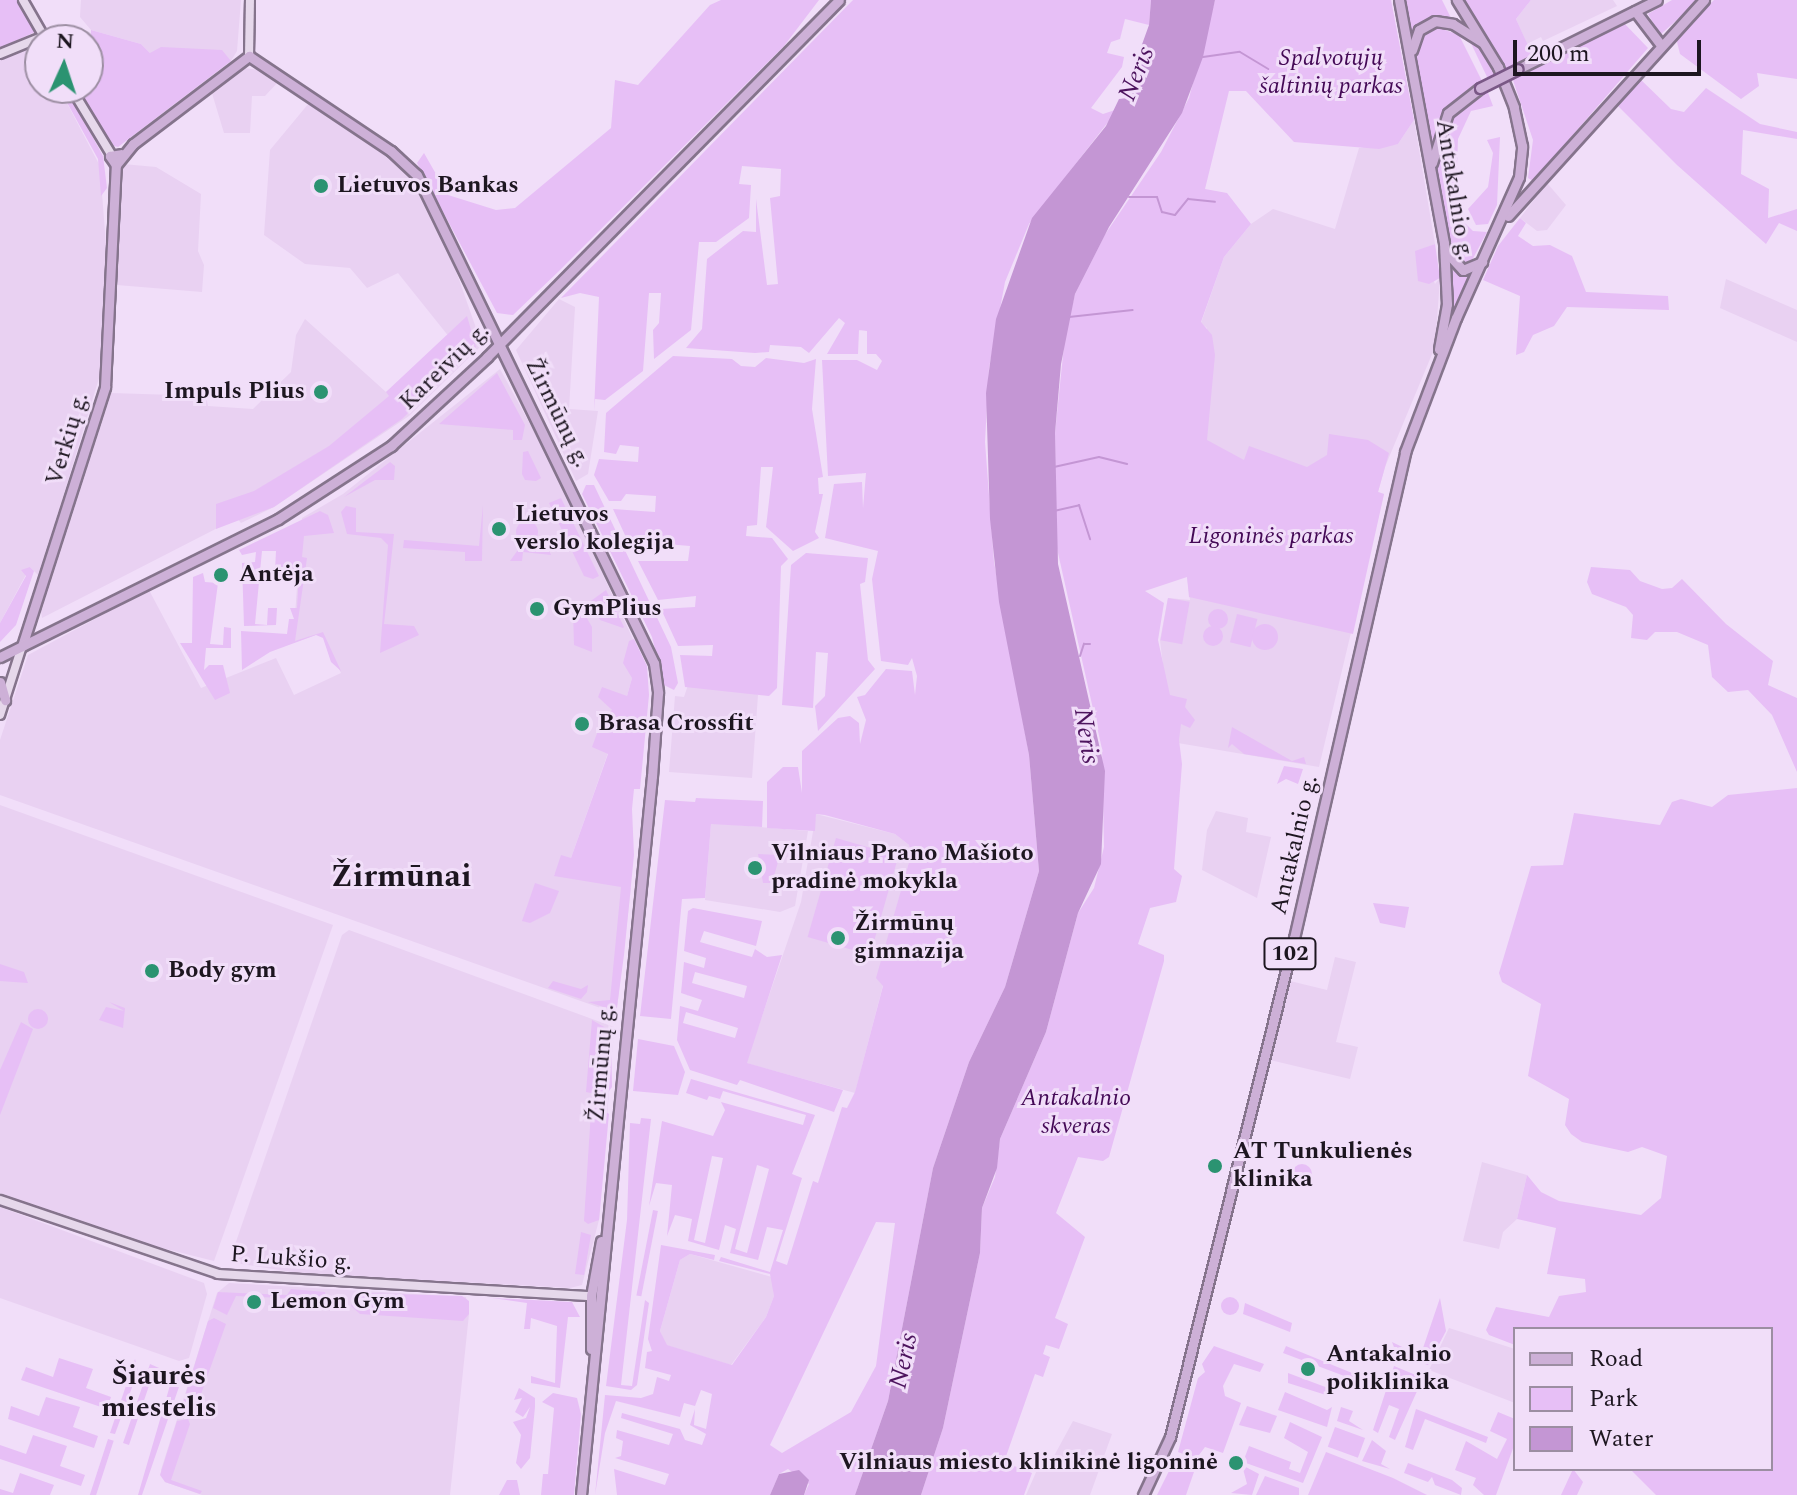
<!DOCTYPE html>
<html>
<head>
<meta charset="utf-8">
<style>
  body { margin:0 }
  #map { position:relative; width:1797px; height:1495px; overflow:hidden; background:#f1def9; font-family:Spectral,serif }
  div>[style] { position:absolute }
  .built>* { inset:0; background:#e9d1f2 }
  .green>* { inset:0; background:#e7bff6; transform-origin:0 0 }
  .round { border-radius:50% }
  .water>* { inset:0; background:#c496d4 }
  .stream>* { height:2px; margin:-1px; padding:0 1px; transform-origin:1px; border-radius:1px; background:#c496d4 }
  .roads { filter:drop-shadow(2px 0 #85748c) drop-shadow(-2px 0 #85748c) drop-shadow(0 2px #85748c) drop-shadow(0 -2px #85748c) }
  .secondary>* { height:8px; margin:-4px; padding:0 4px; transform-origin:4px; border-radius:4px; background:#e6d8eb }
  .primary>* { height:9px; margin:-4.5px; padding:0 4.5px; transform-origin:4.5px; border-radius:4.5px; background:#cdb0d7 }
  .bridges { filter:drop-shadow(2px 0 #7a5886) drop-shadow(-2px 0 #7a5886) drop-shadow(0 2px #7a5886) drop-shadow(0 -2px #7a5886) }
  .primary-bridge>* { height:9px; margin:-4.5px; padding:0 4.5px; transform-origin:4.5px; border-radius:4.5px; background:#cdb0d7 }
  .dots>* { width:22px; height:22px; translate:-50% -50%; box-sizing:border-box; border:4px solid #f1def9; border-radius:50% }
  span { translate:-50% -50%; white-space:nowrap; text-align:center; line-height:1.15; -webkit-text-stroke:6px #f1def9; paint-order:stroke }
  .shield-label span { padding:2px 6px; background:#f1def9; border:2px solid; border-radius:6px; -webkit-text-stroke-width:0 }
  .shield-label { font-size:22px; color:#1d1620; font-weight:700 }
  .park-label { font-size:24px; color:#440956; font-style:italic }
  .poi-label { font-size:24px; color:#1d1620; font-weight:700 }
  .left { translate:0 -50%; text-align:left }
  .right { translate:-100% -50%; text-align:right }
  .street-label { font-size:24px; color:#1d1620 }
  .water-label { font-size:26px; color:#4d145e; font-style:italic }
  .quarter-label { font-size:28px; color:#1d1620; font-weight:700 }
  .district-label { font-size:32px; color:#1d1620; font-weight:700 }
  .legend { position:absolute; left:1513px; top:1327px; width:260px; height:144px; box-sizing:border-box; background:#f1def9; border:2px solid #9c8ea2; margin:0; padding:10px 14px; list-style:none; font-size:24px; color:#1d1620 }
  .legend li { display:flex; align-items:center; gap:16px; height:40px }
  .legend b { width:40px; border:2px solid #9c8ea2 }
  .north { position:absolute; left:24px; top:24px; width:80px; height:80px; box-sizing:border-box; background:#f1def9; border:2px solid #9c8ea2; border-radius:50%; rotate:3deg; font-size:22px; font-weight:700; line-height:32px; text-align:center; color:#1d1620 }
  .north::after { content:''; display:block; margin:auto; width:28px; height:36px; background:#2b9371; clip-path:polygon(50% 0,100% 100%,50% 72%,0 100%) }
  .scale { position:absolute; left:1513px; top:40px; width:188px; height:36px; box-sizing:border-box; border:4px solid #1d1620; border-top:0; padding-left:10px; font-size:24px; line-height:28px; white-space:nowrap; color:#1d1620; -webkit-text-stroke:6px #f1def9; paint-order:stroke }
</style>
</head>
<body>
<div id="map">
  <div class="built">
    <div style="clip-path:polygon(81px 0,241px 0,237px 51px,231px 61px,150px 53px,141px 44px,91px 30px,80px 17px)"></div>
    <div style="clip-path:polygon(1531px 0,1613px 0,1617px 6px,1543px 41px,1541px 37px,1527px 44px,1516px 19px)"></div>
    <div style="clip-path:polygon(37px 45px,40px 88px,59px 88px,100px 166px,106px 246px,103px 365px,39px 576px,30px 567px,0 623px,0 58px)"></div>
    <div style="clip-path:polygon(243px 68px,260px 70px,278px 82px,265px 96px,252px 96px,250px 133px,224px 133px,211px 90px)"></div>
    <div style="clip-path:polygon(309px 103px,376px 145px,413px 180px,449px 251px,482px 345px,409px 416px,274px 507px,241px 523px,237px 518px,42px 618px,40px 605px,111px 393px,206px 396px,208px 406px,253px 409px,291px 372px,296px 335px,305px 319px,386px 392px,450px 338px,398px 273px,367px 288px,350px 268px,305px 264px,264px 235px,270px 150px)"></div>
    <div style="clip-path:polygon(1414px 120px,1435px 244px,1423px 249px,1435px 284px,1440px 278px,1435px 347px,1385px 467px,1378px 492px,1384px 494px,1319px 767px,1172px 742px,1160px 640px,1168px 598px,1190px 600px,1187px 577px,1207px 440px,1207px 328px,1201px 323px,1224px 257px,1251px 224px,1273px 209px,1335px 229px,1359px 148px,1398px 144px)"></div>
    <div style="clip-path:polygon(123px 164px,156px 167px,201px 194px,198px 251px,204px 265px,202px 292px,117px 285px)"></div>
    <div style="clip-path:polygon(1547px 183px,1566px 205px,1547px 230px,1537px 231px,1520px 218px)"></div>
    <div style="clip-path:polygon(1726px 279px,1797px 310px,1797px 342px,1720px 308px)"></div>
    <div style="clip-path:polygon(559px 299px,575px 307px,569px 409px,598px 411px,588px 474px,576px 481px,516px 350px)"></div>
    <div style="clip-path:polygon(500px 369px,548px 457px,633px 639px,627px 652px,632px 678px,627px 696px,607px 704px,612px 710px,608px 753px,571px 858px,554px 875px,631px 888px,617px 1008px,609px 1011px,0 795px,0 740px,28px 655px,149px 590px,201px 688px,276px 658px,294px 695px,341px 673px,321px 633px,293px 643px,302px 518px,343px 494px)"></div>
    <div style="clip-path:polygon(688px 685px,751px 690px,758px 695px,752px 778px,669px 772px,675px 696px,684px 697px)"></div>
    <div style="clip-path:polygon(0 805px,333px 925px,214px 1261px,138px 1242px,0 1193px)"></div>
    <div style="clip-path:polygon(1216px 811px,1248px 818px,1246px 832px,1271px 837px,1257px 898px,1202px 870px,1207px 830px)"></div>
    <div style="clip-path:polygon(816px 814px,895px 834px,909px 845px,911px 855px,877px 978px,883px 985px,855px 1093px,746px 1063px,801px 902px)"></div>
    <div style="clip-path:polygon(711px 823px,808px 831px,795px 906px,780px 912px,705px 900px)"></div>
    <div style="clip-path:polygon(349px 930px,614px 1027px,599px 1220px,582px 1285px,570px 1288px,298px 1273px,229px 1262px,342px 935px)"></div>
    <div style="clip-path:polygon(1335px 957px,1356px 962px,1336px 1042px,1358px 1047px,1350px 1079px,1270px 1060px,1290px 981px,1327px 990px)"></div>
    <div style="clip-path:polygon(1482px 1162px,1527px 1175px,1517px 1219px,1503px 1232px,1499px 1249px,1463px 1241px)"></div>
    <div style="clip-path:polygon(0 1207px,204px 1283px,207px 1294px,189px 1358px,179px 1361px,0 1298px)"></div>
    <div style="clip-path:polygon(690px 1254px,772px 1277px,774px 1296px,766px 1317px,731px 1365px,666px 1345px,660px 1331px,680px 1260px)"></div>
    <div style="clip-path:polygon(229px 1283px,466px 1297px,469px 1314px,450px 1495px,202px 1495px,165px 1482px,161px 1470px,217px 1293px)"></div>
    <div style="clip-path:polygon(1449px 1328px,1515px 1349px,1515px 1403px,1429px 1370px)"></div>
    <div style="clip-path:polygon(1073px 1421px,1112px 1434px,1090px 1495px,1026px 1495px,1041px 1461px,1054px 1456px)"></div>
  </div>
  <div class="green">
    <div style="clip-path:polygon(0 0,19px 0,35px 32px,0 48px)"></div>
    <div style="clip-path:polygon(721px 0,819px 0,784px 46px,558px 272px,513px 315px,497px 313px,417px 163px,424px 153px,448px 195px,496px 210px,515px 208px,611px 128px,615px 80px,638px 85px,710px 5px)"></div>
    <div style="clip-path:polygon(evenodd,853px 0,1151px 0,1149px 25px,1125px 19px,1120px 39px,1111px 42px,1107px 53px,1124px 57px,1122px 67px,1091px 108px,1103px 114px,1115px 110px,1112px 117px,1029px 224px,1005px 282px,989px 368px,985px 442px,994px 562px,1029px 755px,1039px 871px,1005px 987px,969px 1062px,933px 1168px,888px 1401px,855px 1495px,804px 1495px,809px 1484px,788px 1469px,779px 1474px,770px 1495px,617px 1495px,614px 1469px,665px 1485px,669px 1474px,615px 1458px,621px 1456px,623px 1441px,616px 1438px,617px 1430px,669px 1445px,673px 1434px,621px 1418px,622px 1413px,680px 1429px,685px 1440px,702px 1445px,706px 1434px,690px 1425px,695px 1409px,694px 1425px,706px 1429px,712px 1394px,701px 1390px,695px 1406px,684px 1403px,680px 1417px,616px 1401px,605px 1433px,595px 1495px,605px 1395px,641px 1398px,653px 1394px,657px 1377px,669px 1381px,671px 1375px,645px 1368px,647px 1352px,652px 1351px,648px 1339px,661px 1245px,715px 1255px,714px 1260px,690px 1254px,680px 1260px,660px 1331px,667px 1345px,732px 1365px,766px 1317px,774px 1296px,770px 1274px,719px 1261px,721px 1257px,770px 1272px,783px 1230px,767px 1227px,758px 1260px,730px 1253px,736px 1229px,725px 1225px,719px 1250px,688px 1241px,692px 1219px,675px 1215px,667px 1236px,672px 1185px,656px 1183px,649px 1206px,662px 1121px,713px 1136px,725px 1110px,721px 1102px,803px 1125px,806px 1115px,723px 1091px,720px 1099px,709px 1096px,707px 1100px,686px 1093px,691px 1079px,815px 1115px,792px 1174px,802px 1178px,776px 1261px,787px 1265px,813px 1181px,818px 1183px,842px 1107px,847px 1108px,855px 1092px,883px 986px,876px 978px,911px 855px,909px 845px,895px 834px,825px 815px,816px 814px,815px 831px,767px 828px,767px 782px,783px 767px,798px 767px,802px 793px,802px 751px,838px 718px,850px 716px,859px 723px,860px 744px,866px 720px,857px 697px,865px 695px,886px 669px,912px 671px,915px 695px,917px 676px,912px 658px,908px 665px,881px 661px,872px 579px,878px 551px,825px 538px,834px 484px,862px 482px,863px 508px,866px 473px,828px 476px,822px 360px,857px 360px,877px 370px,882px 361px,876px 354px,867px 354px,867px 331px,859px 330px,858px 354px,827px 354px,845px 323px,839px 318px,809px 353px,801px 347px,770px 345px,769px 352px,755px 353px,686px 348px,702px 329px,707px 259px,743px 231px,756px 232px,756px 199px,767px 285px,778px 284px,770px 198px,780px 196px,781px 169px,742px 166px,739px 184px,751px 185px,749px 218px,716px 242px,699px 242px,691px 330px,654px 359px,653px 330px,659px 323px,661px 293px,649px 293px,643px 371px,605px 400px,595px 399px,594px 411px,599px 297px,580px 293px,561px 298px,853px 0,712px 1156px,723px 1158px,705px 1243px,694px 1240px,712px 1156px,853px 0,757px 1165px,769px 1169px,747px 1253px,735px 1249px,757px 1165px,853px 0,876px 1222px,895px 1223px,876px 1366px,851px 1412px,782px 1453px,770px 1445px,876px 1222px)"></div>
    <div style="clip-path:polygon(1215px 0,1391px 0,1414px 120px,1398px 144px,1379px 149px,1294px 142px,1246px 91px,1229px 91px,1205px 189px,1227px 193px,1251px 224px,1224px 257px,1201px 322px,1212px 335px,1215px 355px,1207px 440px,1244px 460px,1249px 446px,1307px 467px,1327px 455px,1329px 434px,1368px 440px,1389px 453px,1378px 492px,1384px 494px,1353px 634px,1189px 597px,1187px 577px,1145px 591px,1164px 603px,1158px 640px,1170px 695px,1187px 699px,1185px 707px,1195px 720px,1190px 728px,1181px 724px,1179px 740px,1182px 764px,1174px 869px,1182px 876px,1176px 902px,1150px 908px,1138px 944px,1164px 955px,1164px 961px,1109px 1157px,1103px 1161px,1078px 1157px,1056px 1213px,1085px 1237px,1055px 1318px,1068px 1324px,1059px 1349px,1046px 1345px,1043px 1354px,1050px 1357px,1043px 1377px,1035px 1374px,1004px 1462px,1032px 1473px,1024px 1495px,921px 1495px,943px 1428px,980px 1253px,982px 1208px,995px 1177px,1000px 1139px,1046px 1032px,1078px 913px,1094px 888px,1104px 847px,1102px 749px,1056px 544px,1055px 433px,1065px 336px,1075px 294px,1104px 236px,1161px 152px,1189px 98px)"></div>
    <div style="clip-path:polygon(1403px 0,1442px 0,1452px 20px,1425px 20px,1411px 34px)"></div>
    <div style="clip-path:polygon(1461px 0,1531px 0,1516px 19px,1531px 52px,1528px 60px,1505px 71px)"></div>
    <div style="clip-path:polygon(1672px 0,1699px 0,1660px 35px,1648px 14px)"></div>
    <div style="clip-path:polygon(1714px 0,1797px 0,1797px 79px,1757px 73px,1759px 86px,1741px 99px,1680px 54px,1676px 38px)"></div>
    <div style="clip-path:polygon(1622px 21px,1648px 48px,1533px 181px,1528px 178px,1533px 140px,1512px 77px)"></div>
    <div style="clip-path:polygon(1434px 26px,1459px 35px,1482px 81px,1447px 107px,1429px 149px,1415px 52px,1421px 32px)"></div>
    <div style="clip-path:polygon(91px 30px,141px 44px,150px 53px,161px 47px,222px 50px,231px 61px,118px 147px,107px 144px,75px 88px,88px 88px)"></div>
    <div style="clip-path:polygon(1468px 37px,1480px 45px,1498px 75px,1488px 79px)"></div>
    <div style="clip-path:polygon(1637px 76px,1671px 109px,1684px 112px,1706px 88px,1760px 124px,1797px 132px,1797px 139px,1743px 130px,1741px 174px,1769px 189px,1768px 218px,1797px 209px,1797px 231px,1779px 223px,1766px 244px,1677px 165px,1614px 102px)"></div>
    <div style="clip-path:polygon(59px 88px,66px 88px,103px 156px,107px 188px,101px 196px,98px 159px)"></div>
    <div style="clip-path:polygon(1487px 90px,1493px 106px,1471px 111px,1458px 139px,1456px 192px,1463px 221px,1473px 231px,1487px 232px,1469px 266px,1457px 264px,1451px 251px,1436px 162px,1450px 119px)"></div>
    <div style="clip-path:polygon(1500px 137px,1497px 205px,1488px 224px,1476px 225px,1468px 209px,1488px 187px,1493px 153px,1487px 140px)"></div>
    <div style="clip-path:polygon(1520px 218px,1526px 223px,1518px 236px,1533px 246px,1550px 245px,1572px 256px,1586px 292px,1668px 296px,1669px 310px,1567px 307px,1554px 326px,1533px 335px,1524px 352px,1516px 355px,1520px 296px,1483px 280px,1498px 246px)"></div>
    <div style="clip-path:polygon(1435px 244px,1440px 278px,1429px 284px,1418px 281px,1415px 251px)"></div>
    <div style="clip-path:polygon(1450px 270px,1471px 275px,1450px 321px,1452px 291px)"></div>
    <div style="clip-path:polygon(467px 316px,476px 347px,402px 419px,274px 507px,216px 529px,216px 504px,254px 491px,329px 446px,389px 396px,386px 392px)"></div>
    <div style="clip-path:polygon(673px 356px,732px 359px,741px 366px,755px 367px,766px 358px,804px 363px,816px 359px,812px 409px,823px 477px,818px 478px,819px 494px,823px 494px,815px 532px,819px 538px,793px 551px,766px 527px,773px 467px,761px 467px,757px 525px,747px 526px,746px 536px,772px 538px,788px 559px,781px 566px,777px 688px,769px 696px,685px 687px,680px 655px,712px 656px,713px 645px,678px 646px,661px 609px,695px 607px,696px 596px,658px 600px,638px 561px,688px 561px,690px 546px,642px 542px,641px 549px,630px 546px,613px 509px,655px 512px,656px 496px,626px 494px,621px 501px,609px 501px,594px 475px,599px 459px,638px 462px,639px 447px,620px 445px,616px 454px,604px 452px,606px 413px)"></div>
    <div style="clip-path:polygon(497px 373px,525px 425px,522px 440px,513px 440px,513px 430px,439px 424px)"></div>
    <div style="clip-path:polygon(528px 451px,541px 478px,536px 481px,525px 480px,522px 474px,523px 452px)"></div>
    <div style="clip-path:polygon(390px 462px,395px 466px,394px 480px,375px 480px,344px 497px)"></div>
    <div style="clip-path:polygon(586px 485px,594px 485px,671px 647px,678px 683px,674px 690px,664px 685px,652px 637px,582px 494px)"></div>
    <div style="clip-path:polygon(561px 498px,599px 576px,593px 579px,584px 576px,549px 503px)"></div>
    <div style="clip-path:polygon(483px 505px,482px 561px,465px 561px,465px 552px,403px 548px,404px 540px,479px 546px)"></div>
    <div style="clip-path:polygon(346px 506px,356px 508px,356px 532px,394px 534px,384px 624px,414px 626px,419px 635px,380px 653px,388px 545px,381px 538px,347px 534px,341px 512px)"></div>
    <div style="clip-path:polygon(320px 511px,328px 515px,334px 533px,304px 536px,302px 557px,307px 558px,295px 641px,323px 632px,341px 671px,331px 662px,323px 638px,316px 635px,270px 652px,242px 670px,241px 631px,287px 634px,289px 619px,294px 619px,290px 608px,297px 608px,299px 573px,275px 571px,276px 551px,262px 551px,255px 624px,267px 625px,268px 608px,277px 608px,276px 625px,244px 626px,242px 563px,255px 562px,256px 552px,242px 555px,239px 550px)"></div>
    <div class="round" style="left:516px;top:521px;width:22px;height:22px"></div>
    <div style="clip-path:polygon(520px 547px,548px 548px,551px 555px,523px 552px,522px 561px,510px 561px)"></div>
    <div style="clip-path:polygon(806px 553px,868px 558px,865px 582px,860px 584px,868px 660px,875px 669px,818px 731px,815px 706px,825px 696px,828px 653px,816px 652px,813px 708px,782px 705px,791px 565px)"></div>
    <div style="clip-path:polygon(30px 567px,34px 571px,16px 625px,0 642px,0 623px,26px 576px,21px 570px)"></div>
    <div style="clip-path:polygon(1591px 567px,1630px 570px,1640px 581px,1662px 589px,1672px 588px,1682px 579px,1726px 624px,1773px 661px,1768px 685px,1797px 698px,1797px 772px,1772px 715px,1748px 690px,1728px 692px,1712px 677px,1708px 645px,1677px 632px,1655px 632px,1647px 640px,1631px 638px,1633px 615px,1626px 607px,1592px 594px,1587px 582px)"></div>
    <div style="clip-path:polygon(203px 573px,205px 582px,218px 583px,210px 644px,223px 645px,224px 627px,231px 628px,231px 648px,206px 648px,204px 670px,209px 665px,223px 665px,230px 693px,215px 700px,180px 643px,192px 643px,193px 577px)"></div>
    <div style="clip-path:polygon(606px 590px,624px 627px,623px 628px,600px 620px,588px 603px)"></div>
    <div style="left:1168px;top:598px;width:22px;height:43px;rotate:10deg"></div>
    <div style="clip-path:polygon(580px 606px,592px 627px,592px 652px,574px 645px,573px 611px)"></div>
    <div class="round" style="left:1208px;top:609px;width:20px;height:20px"></div>
    <div style="left:1237px;top:614px;width:21px;height:29px;rotate:14deg"></div>
    <div class="round" style="left:1252px;top:624px;width:26px;height:26px"></div>
    <div class="round" style="left:1203px;top:626px;width:20px;height:20px"></div>
    <div style="clip-path:polygon(634px 639px,647px 666px,649px 695px,640px 789px,634px 789px,632px 809px,634px 855px,624px 955px,617px 1007px,610px 1009px,588px 1002px,610px 1000px,621px 887px,554px 876px,561px 855px,571px 858px,608px 754px,592px 747px,602px 720px,612px 710px,598px 697px,602px 687px,627px 696px,632px 678px,623px 663px,629px 641px)"></div>
    <div style="clip-path:polygon(1232px 727px,1292px 761px,1304px 757px,1306px 764px,1244px 754px,1232px 744px,1228px 748px)"></div>
    <div style="clip-path:polygon(1284px 766px,1303px 769px,1298px 784px,1286px 779px,1277px 784px)"></div>
    <div style="clip-path:polygon(1797px 788px,1797px 1495px,1656px 1495px,1630px 1469px,1771px 1469px,1771px 1329px,1515px 1329px,1515px 1345px,1489px 1335px,1486px 1330px,1496px 1307px,1549px 1317px,1559px 1296px,1586px 1292px,1585px 1279px,1547px 1274px,1556px 1228px,1517px 1219px,1527px 1175px,1541px 1192px,1559px 1201px,1641px 1215px,1661px 1198px,1667px 1156px,1642px 1147px,1628px 1152px,1582px 1142px,1571px 1134px,1565px 1125px,1569px 1099px,1528px 1076px,1541px 1004px,1502px 982px,1499px 973px,1531px 866px,1563px 865px,1574px 813px,1660px 825px,1672px 802px,1681px 799px,1712px 807px,1728px 795px)"></div>
    <div style="clip-path:polygon(696px 798px,763px 801px,762px 827px,711px 824px,705px 898px,682px 899px,671px 1019px,640px 1016px,665px 800px,695px 802px)"></div>
    <div style="left:836px;top:838px;width:65px;height:103px;rotate:16deg"></div>
    <div style="clip-path:polygon(758px 854px,780px 855px,772px 883px,763px 883px)"></div>
    <div style="clip-path:polygon(535px 883px,559px 891px,550px 913px,530px 923px,522px 921px)"></div>
    <div style="clip-path:polygon(1373px 903px,1409px 907px,1405px 928px,1380px 923px)"></div>
    <div style="clip-path:polygon(evenodd,693px 908px,762px 921px,756px 946px,704px 931px,700px 942px,752px 957px,755px 949px,767px 957px,782px 955px,747px 1063px,843px 1090px,834px 1112px,740px 1080px,737px 1085px,690px 1070px,677px 1040px,680px 1006px,698px 1011px,702px 1000px,681px 993px,684px 962px,704px 968px,706px 958px,684px 951px,688px 911px,693px 908px,695px 972px,747px 986px,744px 998px,692px 983px,695px 972px,693px 908px,686px 1012px,738px 1028px,735px 1038px,683px 1023px,686px 1012px)"></div>
    <div style="clip-path:polygon(0 964px,24px 972px,28px 983px,0 981px)"></div>
    <div style="clip-path:polygon(553px 981px,581px 989px,588px 985px,587px 992px,581px 999px,548px 988px)"></div>
    <div style="clip-path:polygon(109px 1002px,125px 1008px,123px 1028px,99px 1020px,106px 1007px,124px 1011px)"></div>
    <div class="round" style="left:28px;top:1009px;width:20px;height:20px"></div>
    <div style="clip-path:polygon(592px 1020px,611px 1031px,612px 1087px,605px 1096px,586px 1092px)"></div>
    <div style="clip-path:polygon(21px 1022px,33px 1029px,0 1115px,0 1070px)"></div>
    <div style="clip-path:polygon(638px 1039px,674px 1046px,685px 1072px,678px 1095px,633px 1091px)"></div>
    <div style="clip-path:polygon(598px 1106px,609px 1114px,599px 1220px,588px 1224px,584px 1221px,591px 1111px)"></div>
    <div style="clip-path:polygon(641px 1118px,651px 1119px,621px 1385px,632px 1386px,645px 1300px,649px 1303px,637px 1385px,631px 1390px,606px 1386px,627px 1220px,630px 1123px,640px 1124px)"></div>
    <div class="round" style="left:1292px;top:1164px;width:20px;height:20px"></div>
    <div style="left:653px;top:1210px;width:5px;height:87px;rotate:11deg"></div>
    <div style="clip-path:polygon(581px 1232px,591px 1235px,584px 1275px,575px 1274px)"></div>
    <div style="clip-path:polygon(291px 1289px,325px 1292px,327px 1308px,325px 1300px,236px 1296px,227px 1315px,213px 1308px,218px 1292px,287px 1295px)"></div>
    <div style="clip-path:polygon(357px 1293px,462px 1296px,469px 1301px,469px 1314px,463px 1321px,360px 1314px,351px 1306px)"></div>
    <div class="round" style="left:1221px;top:1297px;width:18px;height:18px"></div>
    <div style="clip-path:polygon(492px 1298px,572px 1302px,580px 1317px,568px 1317px,560px 1388px,531px 1383px,531px 1376px,555px 1383px,557px 1326px,531px 1318px,530px 1329px,524px 1329px,527px 1303px)"></div>
    <div style="clip-path:polygon(1440px 1298px,1446px 1331px,1428px 1365px,1397px 1355px,1392px 1342px,1425px 1358px,1422px 1351px)"></div>
    <div style="clip-path:polygon(1245px 1303px,1292px 1323px,1290px 1332px,1243px 1314px)"></div>
    <div style="clip-path:polygon(214px 1318px,226px 1324px,195px 1411px,188px 1413px,182px 1406px,208px 1321px)"></div>
    <div style="clip-path:polygon(1214px 1346px,1264px 1364px,1260px 1372px,1234px 1364px,1223px 1386px,1225px 1396px,1241px 1403px,1223px 1453px,1205px 1447px,1196px 1459px,1178px 1452px,1198px 1378px,1205px 1372px,1202px 1364px)"></div>
    <div style="clip-path:polygon(1286px 1346px,1357px 1375px,1355px 1380px,1283px 1353px)"></div>
    <div style="clip-path:polygon(59px 1358px,93px 1369px,86px 1388px,111px 1397px,107px 1409px,21px 1380px,26px 1367px,53px 1377px)"></div>
    <div style="clip-path:polygon(135px 1359px,138px 1371px,115px 1434px,110px 1433px)"></div>
    <div style="clip-path:polygon(150px 1364px,182px 1378px,142px 1495px,138px 1495px,173px 1375px,155px 1368px,129px 1445px,123px 1443px)"></div>
    <div style="clip-path:polygon(1394px 1366px,1423px 1378px,1395px 1440px,1389px 1437px,1399px 1409px,1389px 1405px,1378px 1433px,1373px 1430px)"></div>
    <div style="clip-path:polygon(1288px 1373px,1328px 1388px,1326px 1395px,1288px 1383px)"></div>
    <div style="clip-path:polygon(519px 1388px,535px 1398px,535px 1407px,530px 1458px,521px 1469px,516px 1463px,521px 1435px,513px 1422px,526px 1418px,530px 1407px,523px 1417px,515px 1412px,522px 1398px,514px 1400px)"></div>
    <div style="clip-path:polygon(1285px 1392px,1327px 1410px,1332px 1407px,1327px 1427px,1278px 1410px)"></div>
    <div style="clip-path:polygon(553px 1393px,577px 1398px,581px 1414px,574px 1495px,541px 1495px,543px 1474px,548px 1474px,554px 1408px,542px 1402px)"></div>
    <div style="clip-path:polygon(46px 1397px,80px 1407px,73px 1427px,98px 1436px,94px 1448px,8px 1419px,11px 1406px,39px 1416px)"></div>
    <div style="clip-path:polygon(1247px 1406px,1277px 1416px,1270px 1433px,1239px 1425px)"></div>
    <div style="clip-path:polygon(1341px 1407px,1353px 1411px,1349px 1421px,1363px 1430px,1337px 1421px)"></div>
    <div style="clip-path:polygon(1416px 1409px,1488px 1437px,1486px 1443px,1425px 1419px,1413px 1450px,1405px 1447px)"></div>
    <div style="clip-path:polygon(1498px 1412px,1515px 1419px,1515px 1443px,1496px 1495px,1484px 1495px,1473px 1485px,1476px 1478px,1455px 1470px,1466px 1441px,1497px 1459px,1507px 1439px,1490px 1431px)"></div>
    <div style="clip-path:polygon(188px 1419px,190px 1424px,171px 1480px,202px 1491px,200px 1494px,165px 1482px,160px 1475px,177px 1421px)"></div>
    <div style="clip-path:polygon(1290px 1422px,1322px 1437px,1303px 1483px,1243px 1462px,1249px 1446px,1291px 1462px,1289px 1469px,1300px 1473px,1308px 1452px,1284px 1438px)"></div>
    <div style="left:1335px;top:1427px;width:32px;height:21px;rotate:20deg"></div>
    <div style="clip-path:polygon(33px 1435px,67px 1446px,60px 1466px,85px 1475px,81px 1486px,0 1459px,0 1445px,26px 1454px)"></div>
    <div style="left:108px;top:1439px;width:6px;height:59px;rotate:18deg"></div>
    <div style="clip-path:polygon(1372px 1440px,1386px 1451px,1381px 1464px,1390px 1469px,1362px 1461px)"></div>
    <div style="clip-path:polygon(1326px 1452px,1393px 1478px,1427px 1495px,1308px 1495px)"></div>
    <div style="clip-path:polygon(1175px 1459px,1195px 1469px,1186px 1495px,1157px 1495px)"></div>
    <div style="clip-path:polygon(1408px 1463px,1452px 1480px,1462px 1488px,1461px 1495px,1435px 1485px,1432px 1477px,1428px 1482px,1404px 1473px)"></div>
    <div style="clip-path:polygon(1242px 1465px,1259px 1474px,1252px 1495px,1231px 1493px,1247px 1484px)"></div>
    <div style="clip-path:polygon(1573px 1469px,1583px 1482px,1577px 1495px,1561px 1495px)"></div>
    <div style="clip-path:polygon(20px 1473px,54px 1485px,50px 1495px,0 1495px,0 1489px,13px 1493px)"></div>
    <div style="clip-path:polygon(1265px 1476px,1299px 1488px,1299px 1495px,1256px 1495px)"></div>
    <div style="clip-path:polygon(507px 1480px,517px 1480px,520px 1495px,499px 1495px)"></div>
  </div>
  <div class="water">
    <div style="clip-path:polygon(1151px 0,1215px 0,1203px 57px,1182px 113px,1109px 227px,1075px 294px,1061px 364px,1055px 433px,1058px 564px,1105px 771px,1101px 864px,1078px 913px,1046px 1032px,1000px 1139px,997px 1168px,982px 1208px,980px 1253px,943px 1428px,921px 1495px,855px 1495px,888px 1401px,933px 1168px,969px 1062px,1005px 987px,1039px 871px,1029px 755px,999px 602px,990px 519px,986px 393px,996px 319px,1032px 218px,1106px 126px,1119px 99px,1135px 97px,1127px 86px,1149px 25px)"></div>
    <div style="clip-path:polygon(799px 1470px,809px 1480px,804px 1495px,770px 1495px,779px 1474px)"></div>
  </div>
  <div class="stream">
    <div style="left:1203px;top:57px;width:37px;rotate:-8deg"></div>
    <div style="left:1240px;top:52px;width:33px;rotate:31deg"></div>
    <div style="left:1129px;top:197px;width:28px"></div>
    <div style="left:1157px;top:197px;width:16px;rotate:72deg"></div>
    <div style="left:1162px;top:212px;width:13px;rotate:13deg"></div>
    <div style="left:1175px;top:215px;width:21px;rotate:-51deg"></div>
    <div style="left:1188px;top:199px;width:27px;rotate:6deg"></div>
    <div style="left:1069px;top:317px;width:64px;rotate:-6.2deg"></div>
    <div style="left:1054px;top:467px;width:46px;rotate:-12.5deg"></div>
    <div style="left:1099px;top:457px;width:29px;rotate:14deg"></div>
    <div style="left:1054px;top:511px;width:26px;rotate:-13deg"></div>
    <div style="left:1079px;top:505px;width:36px;rotate:72deg"></div>
    <div style="left:1080px;top:656px;width:13px;rotate:-72deg"></div>
    <div style="left:1084px;top:644px;width:6px"></div>
  </div>
  <div class="roads">
    <div class="secondary">
      <div style="left:23px;top:0;width:46px;rotate:60.1deg"></div>
      <div style="left:0;top:54px;width:48px;rotate:-22.2deg"></div>
      <div style="left:249px;top:56px;width:56px;rotate:-89deg"></div>
      <div style="left:71px;top:88px;width:77px;rotate:58.8deg"></div>
      <div style="left:0;top:715px;width:72px;rotate:-72.3deg"></div>
      <div style="left:0;top:1200px;width:230px;rotate:18.7deg"></div>
      <div style="left:218px;top:1274px;width:374px;rotate:3.4deg"></div>
    </div>
    <div class="primary">
      <div style="left:1399px;top:0;width:247px;rotate:79.5deg"></div>
      <div style="left:1444px;top:243px;width:61px;rotate:87.2deg"></div>
      <div style="left:1447px;top:304px;width:46px;rotate:100.1deg"></div>
      <div style="left:1635px;top:11px;width:43px;rotate:52.6deg"></div>
      <div style="left:1412px;top:50px;width:21px;rotate:-71deg"></div>
      <div style="left:1419px;top:30px;width:18px;rotate:-29deg"></div>
      <div style="left:1435px;top:21px;width:18px;rotate:9deg"></div>
      <div style="left:1453px;top:24px;width:34px;rotate:32deg"></div>
      <div style="left:1518px;top:69px;width:155px;rotate:-26.4deg"></div>
      <div style="left:1432px;top:163px;width:52px;rotate:-72.3deg"></div>
      <div style="left:1448px;top:113px;width:41px;rotate:-38deg"></div>
      <div style="left:116px;top:165px;width:11px;rotate:-124deg"></div>
      <div style="left:110px;top:156px;width:11px;rotate:-10deg"></div>
      <div style="left:1508px;top:216px;width:292px;rotate:-47.8deg"></div>
      <div style="left:1448px;top:254px;width:22px;rotate:47deg"></div>
      <div style="left:1463px;top:270px;width:21px;rotate:-23deg"></div>
      <div style="left:22px;top:646px;width:272px;rotate:-72.2deg"></div>
      <div style="left:105px;top:387px;width:222px;rotate:-87.2deg"></div>
      <div style="left:116px;top:165px;width:27px;rotate:-51deg"></div>
      <div style="left:133px;top:144px;width:146px;rotate:-37.2deg"></div>
      <div style="left:249px;top:56px;width:171px;rotate:33.8deg"></div>
      <div style="left:391px;top:151px;width:35px;rotate:43deg"></div>
      <div style="left:417px;top:175px;width:543px;rotate:64.1deg"></div>
      <div style="left:654px;top:663px;width:30px;rotate:82deg"></div>
      <div style="left:658px;top:693px;width:83px;rotate:94.1deg"></div>
      <div style="left:652px;top:776px;width:722px;rotate:95.64deg"></div>
      <div style="left:0;top:657px;width:310px;rotate:-26.4deg"></div>
      <div style="left:278px;top:519px;width:135px;rotate:-32.9deg"></div>
      <div style="left:391px;top:446px;width:131px;rotate:-42.8deg"></div>
      <div style="left:487px;top:357px;width:501px;rotate:-45.4deg"></div>
      <div style="left:0;top:682px;width:19px;rotate:74deg"></div>
      <div style="left:591px;top:1349px;width:53px;rotate:-90deg"></div>
      <div style="left:591px;top:1296px;width:56px;rotate:-79.7deg"></div>
      <div style="left:1143px;top:1495px;width:64px;rotate:-65deg"></div>
      <div style="left:1170px;top:1437px;width:514px;rotate:-76.04deg"></div>
      <div style="left:1294px;top:938px;width:499px;rotate:-77.1deg"></div>
      <div style="left:1405px;top:452px;width:143px;rotate:-69.2deg"></div>
      <div style="left:1456px;top:318px;width:154px;rotate:-65.9deg"></div>
      <div style="left:1519px;top:177px;width:31px;rotate:-84deg"></div>
      <div style="left:1522px;top:146px;width:40px;rotate:-102deg"></div>
      <div style="left:1514px;top:107px;width:43px;rotate:-111.8deg"></div>
      <div style="left:1498px;top:67px;width:79px;rotate:-121.5deg"></div>
    </div>
  </div>
  <div class="bridges">
    <div class="primary-bridge">
      <div style="left:1480px;top:88px;width:42px;rotate:-26.6deg"></div>
    </div>
  </div>
  <div class="dots">
    <div style="left:321px;top:186px;background:#2b9371"></div>
    <div style="left:321px;top:392px;background:#2b9371"></div>
    <div style="left:499px;top:529px;background:#2b9371"></div>
    <div style="left:221px;top:575px;background:#2b9371"></div>
    <div style="left:537px;top:609px;background:#2b9371"></div>
    <div style="left:582px;top:724px;background:#2b9371"></div>
    <div style="left:755px;top:868px;background:#2b9371"></div>
    <div style="left:838px;top:938px;background:#2b9371"></div>
    <div style="left:152px;top:971px;background:#2b9371"></div>
    <div style="left:1215px;top:1166px;background:#2b9371"></div>
    <div style="left:254px;top:1302px;background:#2b9371"></div>
    <div style="left:1308px;top:1369px;background:#2b9371"></div>
    <div style="left:1236px;top:1463px;background:#2b9371"></div>
  </div>
  <div class="shield-label">
    <span style="left:1290px;top:954px">102</span>
  </div>
  <div class="park-label">
    <span style="left:1331px;top:73px">Spalvotųjų<br>šaltinių parkas</span>
    <span style="left:1271px;top:537px">Ligoninės parkas</span>
    <span style="left:1076px;top:1113px">Antakalnio<br>skveras</span>
  </div>
  <div class="poi-label">
    <span class="left" style="left:337px;top:186px">Lietuvos Bankas</span>
    <span class="right" style="left:305px;top:392px">Impuls Plius</span>
    <span class="left" style="left:515px;top:529px">Lietuvos<br>verslo kolegija</span>
    <span class="left" style="left:239px;top:575px">Antėja</span>
    <span class="left" style="left:553px;top:609px">GymPlius</span>
    <span class="left" style="left:598px;top:724px">Brasa Crossfit</span>
    <span class="left" style="left:771px;top:868px">Vilniaus Prano Mašioto<br>pradinė mokykla</span>
    <span class="left" style="left:854px;top:938px">Žirmūnų<br>gimnazija</span>
    <span class="left" style="left:168px;top:971px">Body gym</span>
    <span class="left" style="left:1233px;top:1166px">AT Tunkulienės<br>klinika</span>
    <span class="left" style="left:270px;top:1302px">Lemon Gym</span>
    <span class="left" style="left:1326px;top:1369px">Antakalnio<br>poliklinika</span>
    <span class="right" style="left:1218px;top:1463px">Vilniaus miesto klinikinė ligoninė</span>
  </div>
  <div class="street-label">
    <span style="left:1454px;top:190px;rotate:81deg">Antakalnio g.</span>
    <span style="left:445px;top:367px;rotate:-44deg">Kareivių g.</span>
    <span style="left:557px;top:413px;rotate:64deg">Žirmūnų g.</span>
    <span style="left:68px;top:439px;rotate:-73deg">Verkių g.</span>
    <span style="left:1295px;top:845px;rotate:-77deg">Antakalnio g.</span>
    <span style="left:602px;top:1063px;rotate:-85deg">Žirmūnų g.</span>
    <span style="left:291px;top:1259px;rotate:4deg">P. Lukšio g.</span>
  </div>
  <div class="water-label">
    <span style="left:1137px;top:74px;rotate:-68deg">Neris</span>
    <span style="left:1086px;top:736px;rotate:81deg">Neris</span>
    <span style="left:904px;top:1361px;rotate:-78deg">Neris</span>
  </div>
  <div class="quarter-label">
    <span style="left:159px;top:1392px">Šiaurės<br>miestelis</span>
  </div>
  <div class="district-label">
    <span style="left:401px;top:877px">Žirmūnai</span>
  </div>
  <ul class="legend">
  <li><b style="height:10px;background:#cdb0d7"></b>Road</li>
  <li><b style="height:22px;background:#e7bff6"></b>Park</li>
  <li><b style="height:22px;background:#c496d4"></b>Water</li>
  </ul>
  <div class="north">N</div>
  <div class="scale">200 m</div>
</div>
</body>
</html>
